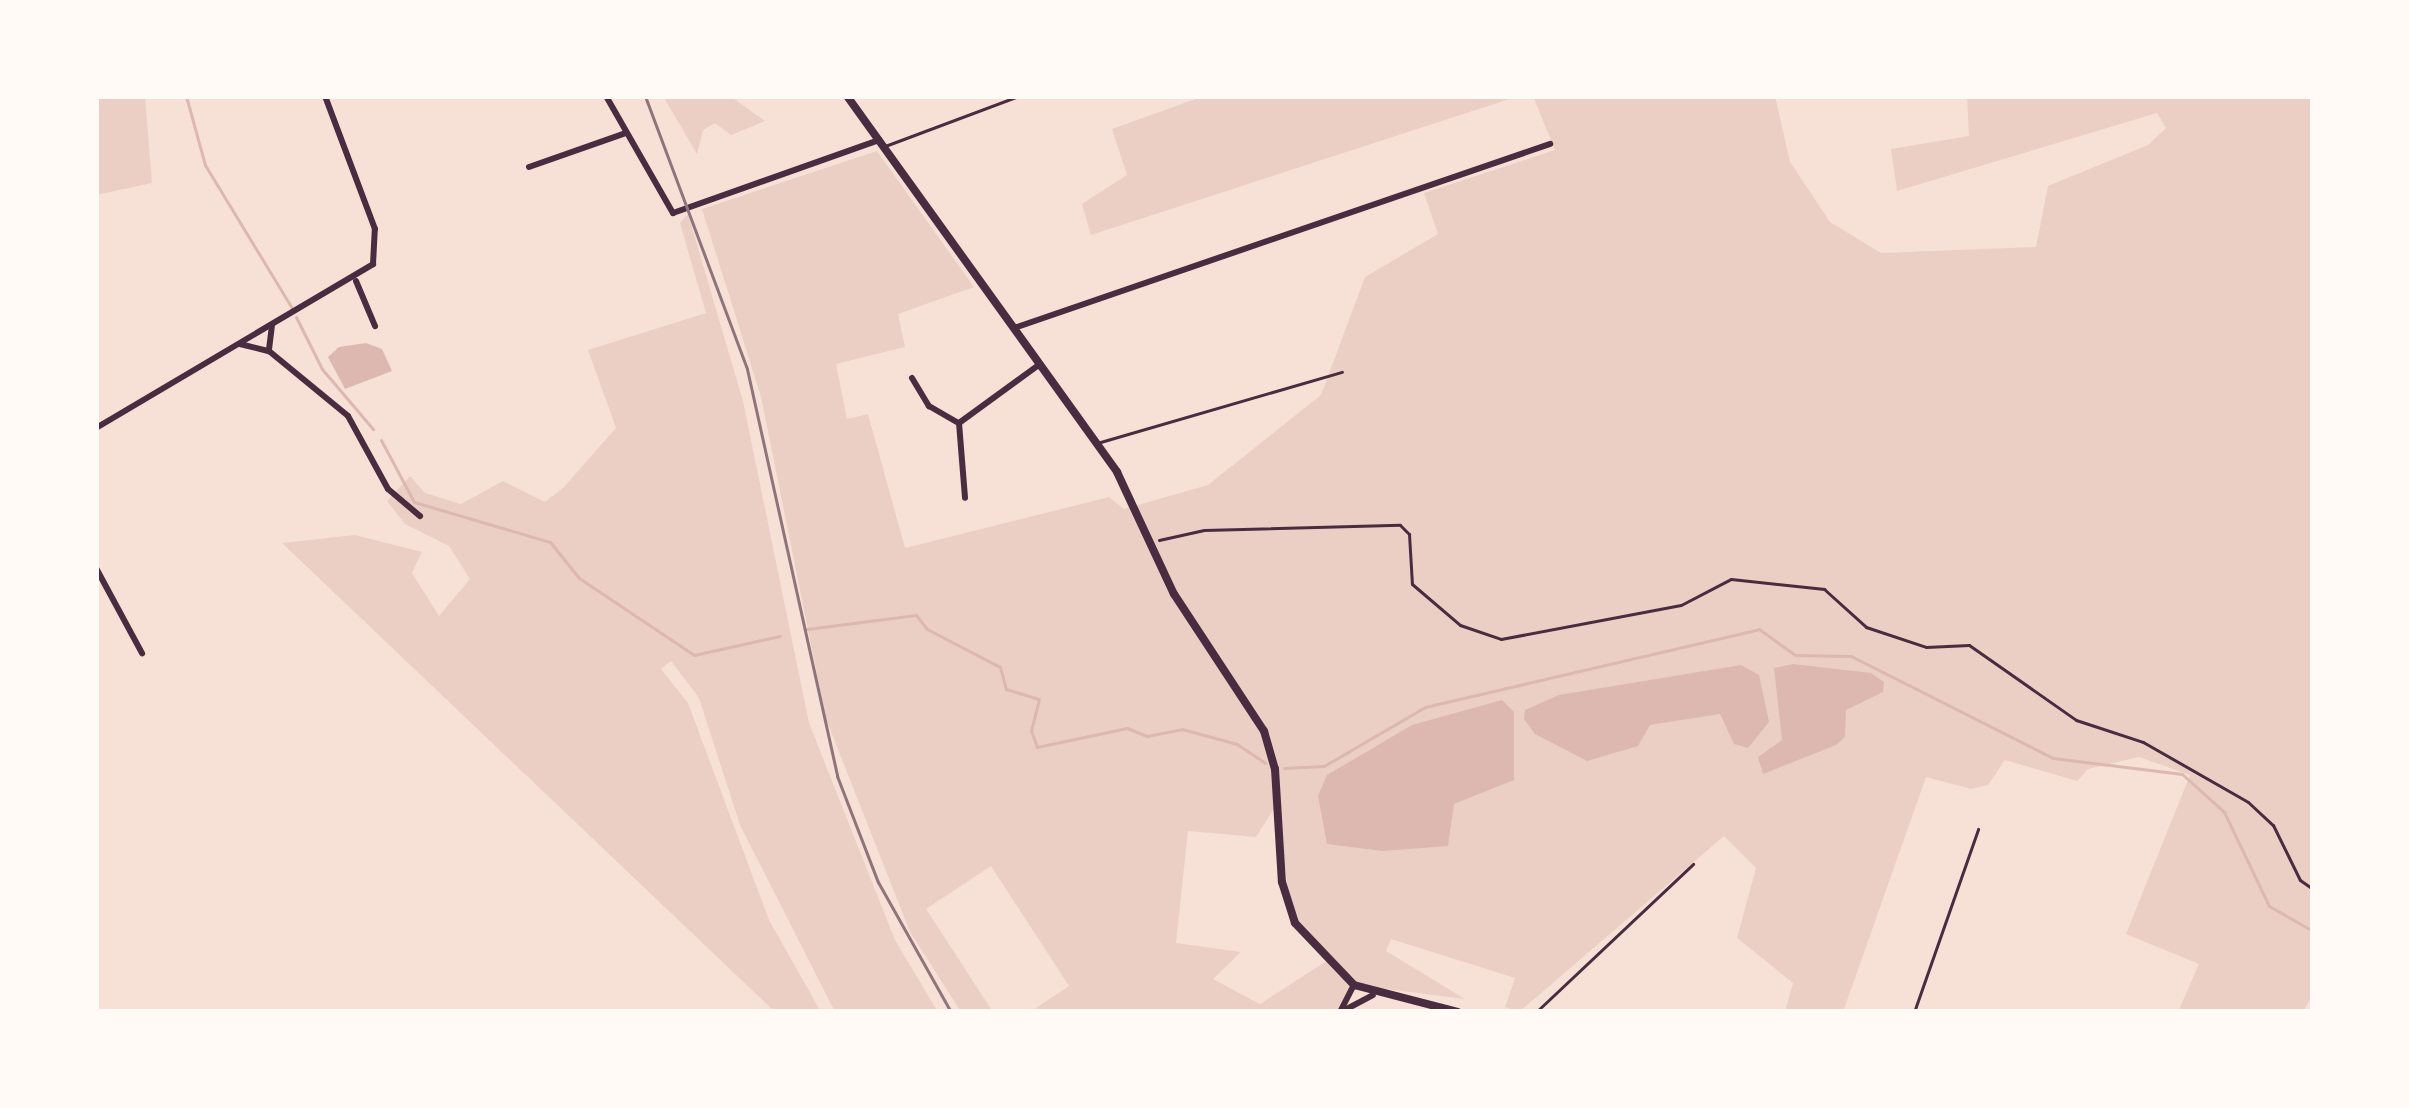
<!DOCTYPE html>
<html>
<head>
<meta charset="utf-8">
<style>
  body { margin:0 }
  #map { position:relative; width:2409px; height:1108px; overflow:hidden; background:#f7e1d7; font-family:Ubuntu,sans-serif }
  div>[style] { position:absolute }
  .green>* { inset:0; background:#ebcfc5 }
  .water>* { inset:0; background:#dcb8b0 }
  .stream>* { height:3px; margin:-1.5px; padding:0 1.5px; transform-origin:1.5px; border-radius:1.5px; background:#dcb8b0 }
  .path>* { height:3px; margin:-1.5px; padding:0 1.5px; transform-origin:1.5px; border-radius:1.5px; background:#4a2c40 }
  .service>* { height:3px; margin:-1.5px; padding:0 1.5px; transform-origin:1.5px; border-radius:1.5px; background:#4a2c40 }
  .minor>* { height:6px; margin:-3px; padding:0 3px; transform-origin:3px; border-radius:3px; background:#4a2c40 }
  .tertiary>* { height:8px; margin:-4px; padding:0 4px; transform-origin:4px; border-radius:4px; background:#4a2c40 }
  .rail>* { height:3px; margin:-1.5px; padding:0 1.5px; transform-origin:1.5px; border-radius:1.5px; background:#8f747c }
  span { translate:-50% -50%; white-space:nowrap; text-align:center; line-height:1.15; -webkit-text-stroke:9px #fffaf5; paint-order:stroke }
  .frame { position:absolute; inset:0; border:99px solid #fffaf5; pointer-events:none }
</style>
</head>
<body>
<div id="map">
  <div class="green">
    <div style="clip-path:polygon(96px 96px,145px 96px,152px 183px,96px 195px)"></div>
    <div style="clip-path:polygon(663px 96px,730px 96px,765px 121px,731px 135px,715px 123px,703px 130px,697px 154px)"></div>
    <div style="clip-path:polygon(1204px 96px,1519px 96px,1091px 235px,1082px 204px,1127px 175px,1112px 129px)"></div>
    <div style="clip-path:polygon(evenodd,1533px 96px,1775px 96px,1790px 162px,1830px 222px,1881px 253px,2036px 247px,2048px 186px,2148px 145px,2166px 128px,2157px 113px,1897px 191px,1891px 149px,1969px 136px,1967px 96px,2313px 96px,2313px 994px,2303px 1012px,2178px 1012px,2199px 964px,2126px 934px,2190px 775px,2139px 757px,2088px 769px,2077px 781px,2005px 760px,1988px 785px,1971px 789px,1926px 777px,1843px 1012px,1785px 1012px,1793px 983px,1737px 938px,1756px 868px,1724px 836px,1519px 1012px,1505px 1007px,1515px 978px,1391px 939px,1386px 951px,1465px 999px,1355px 985px,1340px 1012px,1030px 1012px,1069px 986px,991px 866px,926px 909px,993px 1012px,961px 1012px,910px 932px,826px 719px,761px 397px,702px 209px,877px 151px,974px 287px,898px 314px,905px 347px,836px 364px,847px 419px,868px 414px,905px 548px,1109px 497px,1124px 509px,1208px 485px,1321px 395px,1365px 277px,1438px 234px,1424px 193px,1555px 150px,1533px 96px,1277px 804px,1291px 915px,1328px 960px,1260px 1004px,1213px 979px,1241px 952px,1176px 943px,1188px 831px,1256px 837px,1277px 804px)"></div>
    <div style="clip-path:polygon(688px 214px,743px 401px,809px 723px,895px 940px,938px 1012px,835px 1012px,740px 825px,699px 698px,671px 661px,661px 669px,688px 703px,769px 920px,821px 1012px,775px 1012px,282px 543px,355px 535px,422px 552px,412px 573px,439px 616px,470px 579px,449px 546px,405px 524px,387px 501px,410px 476px,425px 493px,461px 504px,503px 481px,545px 502px,563px 488px,616px 428px,588px 350px,706px 313px,680px 223px)"></div>
  </div>
  <div class="water">
    <div style="clip-path:polygon(366px 343px,382px 349px,392px 371px,345px 389px,328px 357px,339px 347px)"></div>
    <div style="clip-path:polygon(1793px 664px,1871px 673px,1884px 682px,1883px 692px,1846px 710px,1845px 737px,1836px 745px,1763px 774px,1758px 757px,1782px 740px,1774px 668px)"></div>
    <div style="clip-path:polygon(1741px 665px,1759px 675px,1769px 722px,1748px 748px,1734px 744px,1720px 714px,1650px 725px,1638px 746px,1587px 761px,1535px 734px,1524px 719px,1525px 710px,1559px 695px)"></div>
    <div style="clip-path:polygon(1502px 700px,1514px 712px,1514px 780px,1454px 804px,1448px 846px,1383px 851px,1327px 844px,1318px 796px,1327px 775px,1412px 725px)"></div>
  </div>
  <div class="stream">
    <div style="left:186px;top:96px;width:72px;rotate:74.6deg"></div>
    <div style="left:205px;top:165px;width:167px;rotate:58.7deg"></div>
    <div style="left:296px;top:317px;width:58px;rotate:63.4deg"></div>
    <div style="left:322px;top:369px;width:79px;rotate:49.6deg"></div>
    <div style="left:381px;top:440px;width:70px;rotate:62deg"></div>
    <div style="left:414px;top:502px;width:142px;rotate:16.4deg"></div>
    <div style="left:550px;top:542px;width:46px;rotate:51.1deg"></div>
    <div style="left:579px;top:578px;width:138px;rotate:33.8deg"></div>
    <div style="left:694px;top:655px;width:88px;rotate:-12.5deg"></div>
    <div style="left:807px;top:629px;width:110px;rotate:-7.3deg"></div>
    <div style="left:916px;top:615px;width:18px;rotate:52deg"></div>
    <div style="left:927px;top:629px;width:82px;rotate:27.5deg"></div>
    <div style="left:1000px;top:667px;width:23px;rotate:75deg"></div>
    <div style="left:1006px;top:689px;width:34px;rotate:17deg"></div>
    <div style="left:1039px;top:699px;width:33px;rotate:104deg"></div>
    <div style="left:1031px;top:731px;width:17px;rotate:69deg"></div>
    <div style="left:1037px;top:747px;width:92px;rotate:-11.9deg"></div>
    <div style="left:1127px;top:728px;width:22px;rotate:22deg"></div>
    <div style="left:1147px;top:736px;width:36px;rotate:-11deg"></div>
    <div style="left:1182px;top:729px;width:57px;rotate:15.3deg"></div>
    <div style="left:1237px;top:744px;width:34px;rotate:34deg"></div>
    <div style="left:1284px;top:768px;width:40px;rotate:-2.9deg"></div>
    <div style="left:1324px;top:766px;width:117px;rotate:-30.3deg"></div>
    <div style="left:1425px;top:707px;width:343px;rotate:-13.1deg"></div>
    <div style="left:1759px;top:629px;width:44px;rotate:35.8deg"></div>
    <div style="left:1795px;top:655px;width:56px;rotate:1deg"></div>
    <div style="left:1851px;top:656px;width:226px;rotate:26.8deg"></div>
    <div style="left:2053px;top:758px;width:130px;rotate:7.1deg"></div>
    <div style="left:2182px;top:774px;width:57px;rotate:42.1deg"></div>
    <div style="left:2224px;top:812px;width:104px;rotate:64.4deg"></div>
    <div style="left:2269px;top:906px;width:51px;rotate:29.6deg"></div>
  </div>
  <div class="path">
    <div style="left:1159px;top:540px;width:46px;rotate:-12.5deg"></div>
    <div style="left:1204px;top:530px;width:196px;rotate:-1.5deg"></div>
    <div style="left:1400px;top:525px;width:13px;rotate:45deg"></div>
    <div style="left:1409px;top:534px;width:50px;rotate:86.6deg"></div>
    <div style="left:1412px;top:584px;width:63px;rotate:40.5deg"></div>
    <div style="left:1460px;top:625px;width:43px;rotate:18.9deg"></div>
    <div style="left:1501px;top:639px;width:183px;rotate:-10.7deg"></div>
    <div style="left:1681px;top:605px;width:56px;rotate:-27.5deg"></div>
    <div style="left:1731px;top:579px;width:94px;rotate:6.1deg"></div>
    <div style="left:1824px;top:589px;width:57px;rotate:42.1deg"></div>
    <div style="left:1866px;top:627px;width:63px;rotate:18.4deg"></div>
    <div style="left:1926px;top:647px;width:43px;rotate:-2.7deg"></div>
    <div style="left:1969px;top:645px;width:131px;rotate:35deg"></div>
    <div style="left:2076px;top:720px;width:71px;rotate:18.2deg"></div>
    <div style="left:2143px;top:742px;width:121px;rotate:29.7deg"></div>
    <div style="left:2248px;top:802px;width:34px;rotate:43deg"></div>
    <div style="left:2273px;top:825px;width:61px;rotate:63.9deg"></div>
    <div style="left:2300px;top:880px;width:16px;rotate:35deg"></div>
  </div>
  <div class="service">
    <div style="left:885px;top:146px;width:143px;rotate:-20.5deg"></div>
    <div style="left:1097px;top:443px;width:255px;rotate:-16.2deg"></div>
    <div style="left:1536px;top:1012px;width:216px;rotate:-43.3deg"></div>
    <div style="left:1914px;top:1012px;width:194px;rotate:-70.7deg"></div>
  </div>
  <div class="minor">
    <div style="left:606px;top:96px;width:135px;rotate:60.2deg"></div>
    <div style="left:673px;top:213px;width:219px;rotate:-19.5deg"></div>
    <div style="left:529px;top:167px;width:100px;rotate:-19.3deg"></div>
    <div style="left:356px;top:281px;width:49px;rotate:67.1deg"></div>
    <div style="left:272px;top:325px;width:26px;rotate:97deg"></div>
    <div style="left:269px;top:351px;width:102px;rotate:39.4deg"></div>
    <div style="left:348px;top:416px;width:83px;rotate:61.3deg"></div>
    <div style="left:388px;top:489px;width:42px;rotate:40.2deg"></div>
    <div style="left:1014px;top:328px;width:567px;rotate:-18.95deg"></div>
    <div style="left:240px;top:344px;width:30px;rotate:14deg"></div>
    <div style="left:912px;top:378px;width:33px;rotate:59deg"></div>
    <div style="left:929px;top:406px;width:34px;rotate:30deg"></div>
    <div style="left:959px;top:423px;width:100px;rotate:-36.1deg"></div>
    <div style="left:959px;top:423px;width:75px;rotate:85.4deg"></div>
    <div style="left:96px;top:428px;width:322px;rotate:-30.6deg"></div>
    <div style="left:373px;top:264px;width:35px;rotate:-87deg"></div>
    <div style="left:375px;top:229px;width:142px;rotate:-110.6deg"></div>
    <div style="left:96px;top:568px;width:97px;rotate:61.6deg"></div>
    <div style="left:1340px;top:1012px;width:30px;rotate:-63deg"></div>
    <div style="left:1341px;top:1012px;width:36px;rotate:-28deg"></div>
  </div>
  <div class="tertiary">
    <div style="left:847px;top:96px;width:463px;rotate:54.3deg"></div>
    <div style="left:1117px;top:472px;width:135px;rotate:65deg"></div>
    <div style="left:1174px;top:594px;width:164px;rotate:56.7deg"></div>
    <div style="left:1264px;top:731px;width:40px;rotate:74deg"></div>
    <div style="left:1275px;top:769px;width:113px;rotate:86.5deg"></div>
    <div style="left:1282px;top:882px;width:43px;rotate:72.4deg"></div>
    <div style="left:1295px;top:923px;width:86px;rotate:46.4deg"></div>
    <div style="left:1354px;top:985px;width:107px;rotate:14.6deg"></div>
  </div>
  <div class="rail">
    <div style="left:645px;top:96px;width:291px;rotate:69.5deg"></div>
    <div style="left:747px;top:369px;width:417px;rotate:77.5deg"></div>
    <div style="left:837px;top:776px;width:114px;rotate:68.9deg"></div>
    <div style="left:878px;top:882px;width:149px;rotate:60.7deg"></div>
  </div>
  <div class="frame"></div>
</div>
</body>
</html>
